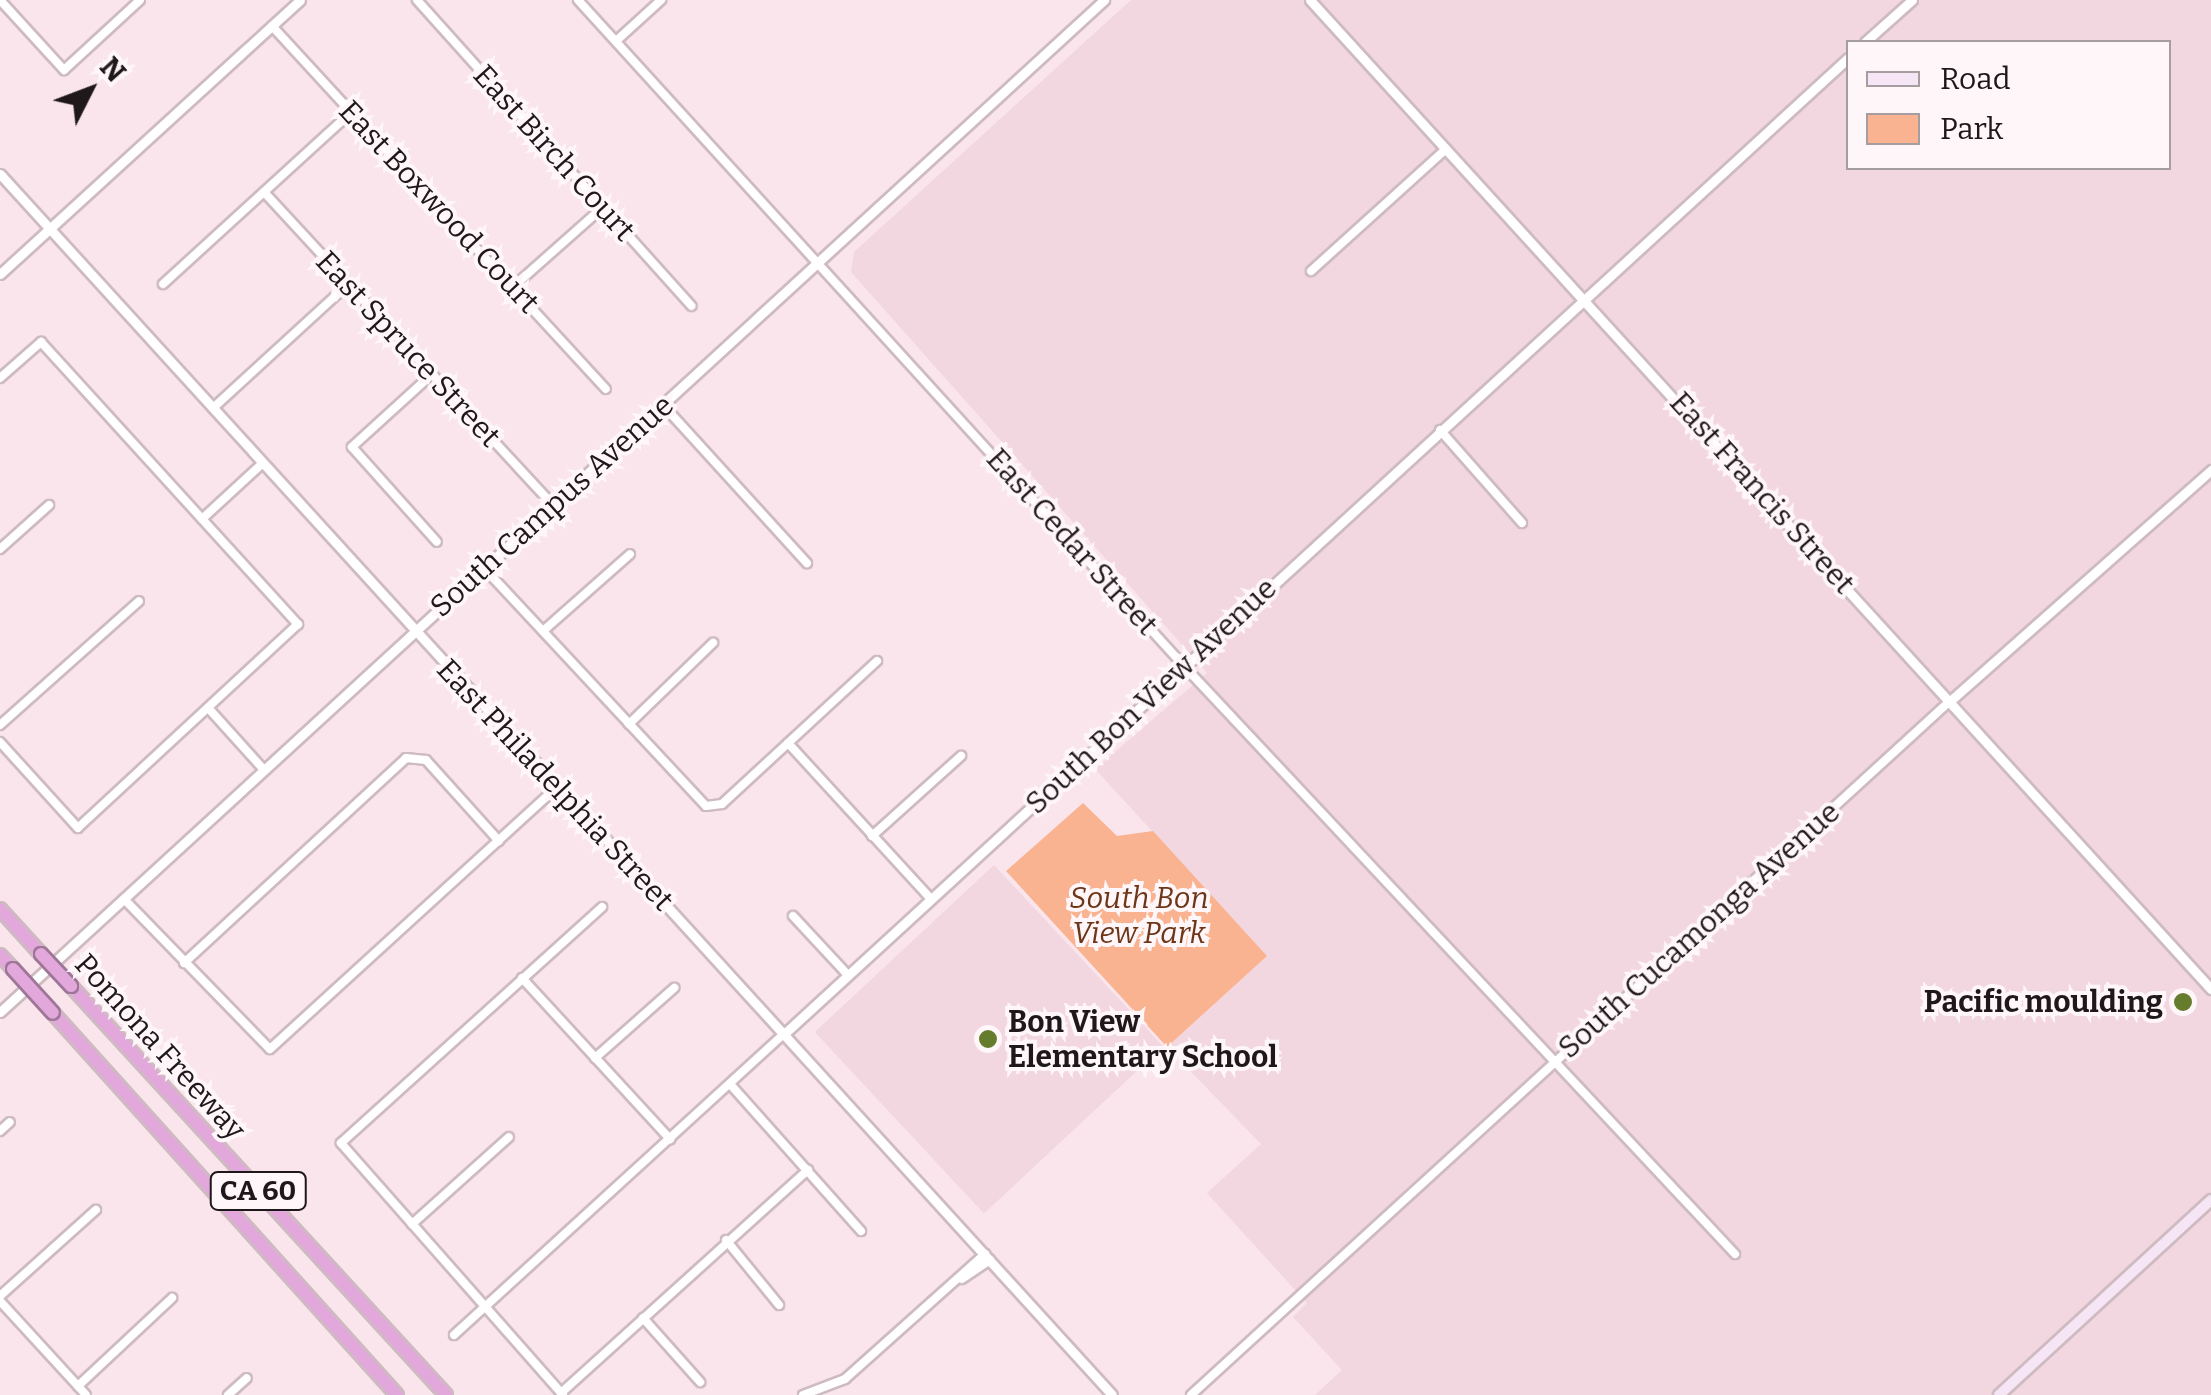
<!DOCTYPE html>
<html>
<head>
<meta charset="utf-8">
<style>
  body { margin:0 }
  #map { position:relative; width:2211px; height:1395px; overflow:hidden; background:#f9e5eb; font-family:Bitter,serif }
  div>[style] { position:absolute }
  .built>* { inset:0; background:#f2d6e0; transform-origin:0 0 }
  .green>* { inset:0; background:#fab390 }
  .roads { filter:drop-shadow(2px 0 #cebbc1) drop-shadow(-2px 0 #cebbc1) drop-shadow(0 2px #cebbc1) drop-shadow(0 -2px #cebbc1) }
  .minor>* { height:8px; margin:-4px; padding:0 4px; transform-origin:4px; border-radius:4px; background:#fff }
  .tertiary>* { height:9px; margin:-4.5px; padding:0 4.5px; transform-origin:4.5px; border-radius:4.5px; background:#fff }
  .secondary>* { height:10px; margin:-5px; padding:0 5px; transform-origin:5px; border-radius:5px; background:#f6e5f4 }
  .motorway>* { height:12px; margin:-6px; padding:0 6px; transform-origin:6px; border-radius:6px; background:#e2a8dc }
  .bridges { filter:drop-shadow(2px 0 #9e7698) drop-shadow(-2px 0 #9e7698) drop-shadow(0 2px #9e7698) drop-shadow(0 -2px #9e7698) }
  .motorway-bridge>* { height:12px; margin:-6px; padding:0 6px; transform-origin:6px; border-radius:6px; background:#e2a8dc }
  .dots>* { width:28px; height:28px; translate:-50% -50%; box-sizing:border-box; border:5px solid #fef6f8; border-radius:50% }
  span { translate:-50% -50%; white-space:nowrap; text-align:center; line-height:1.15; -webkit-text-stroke:8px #fef6f8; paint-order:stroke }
  .shield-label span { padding:2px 8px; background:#fef6f8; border:2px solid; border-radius:8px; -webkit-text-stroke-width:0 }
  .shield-label { font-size:28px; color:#1f181b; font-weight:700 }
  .street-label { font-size:30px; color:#1f181b }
  .park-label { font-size:30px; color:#6e3618; font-style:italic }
  .poi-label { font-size:30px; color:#1f181b; font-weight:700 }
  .right { translate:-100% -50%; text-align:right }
  .left { translate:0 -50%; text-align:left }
  .legend { position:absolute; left:1846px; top:40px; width:325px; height:130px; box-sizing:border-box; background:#fef6f8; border:2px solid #a59da0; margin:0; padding:12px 18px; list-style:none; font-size:30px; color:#1f181b }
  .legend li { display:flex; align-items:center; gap:20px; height:50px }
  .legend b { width:50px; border:2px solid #a59da0 }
  .north { position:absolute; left:40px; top:40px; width:100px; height:100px; -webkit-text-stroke:8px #fef6f8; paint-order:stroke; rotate:48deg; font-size:28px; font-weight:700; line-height:40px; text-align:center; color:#1f181b }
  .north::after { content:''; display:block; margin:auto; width:35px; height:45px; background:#1f181b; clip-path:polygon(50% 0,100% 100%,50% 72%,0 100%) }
</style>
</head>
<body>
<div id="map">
  <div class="built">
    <div style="clip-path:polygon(evenodd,1131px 0,2211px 0,2211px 1395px,1315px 1395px,1342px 1370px,1293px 1317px,1307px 1303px,1207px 1193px,1261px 1144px,1167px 1047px,1267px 956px,1095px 769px,1207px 673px,851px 272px,854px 252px,1131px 0,1848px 42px,2168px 42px,2168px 168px,1848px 168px,1848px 42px)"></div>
    <div style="left:994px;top:865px;width:248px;height:245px;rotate:47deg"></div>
  </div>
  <div class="green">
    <div style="clip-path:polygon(1083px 803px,1117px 836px,1153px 831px,1267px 956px,1167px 1047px,1006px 871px)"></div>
  </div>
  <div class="roads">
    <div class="minor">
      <div style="left:0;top:0;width:95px;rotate:47.6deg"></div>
      <div style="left:64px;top:70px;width:103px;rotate:-42.6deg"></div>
      <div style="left:417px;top:0;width:411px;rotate:48.1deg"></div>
      <div style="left:578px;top:0;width:900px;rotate:47.7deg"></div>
      <div style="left:1184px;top:666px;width:806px;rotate:46.86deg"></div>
      <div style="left:272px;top:26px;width:493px;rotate:47.4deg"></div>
      <div style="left:616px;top:41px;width:61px;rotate:-42.3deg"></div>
      <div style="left:264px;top:192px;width:426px;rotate:47.3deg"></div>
      <div style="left:1311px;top:271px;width:182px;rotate:-42.1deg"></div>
      <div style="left:163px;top:284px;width:253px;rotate:-42.4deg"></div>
      <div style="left:514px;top:286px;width:118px;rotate:-41.6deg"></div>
      <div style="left:431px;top:375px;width:107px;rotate:137.7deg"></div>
      <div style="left:352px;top:447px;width:127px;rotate:48.2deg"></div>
      <div style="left:0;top:378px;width:55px;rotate:-41.3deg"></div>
      <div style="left:41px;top:342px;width:382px;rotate:47.7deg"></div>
      <div style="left:298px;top:624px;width:300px;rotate:137.2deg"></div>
      <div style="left:78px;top:828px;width:116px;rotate:-132.2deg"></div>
      <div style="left:663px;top:405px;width:214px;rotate:47.7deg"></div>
      <div style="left:213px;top:408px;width:182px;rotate:-42.5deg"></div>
      <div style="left:1440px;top:430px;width:124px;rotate:48.6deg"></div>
      <div style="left:202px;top:519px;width:83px;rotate:-42.6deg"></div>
      <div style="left:0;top:549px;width:66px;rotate:-41.9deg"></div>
      <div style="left:484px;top:568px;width:325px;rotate:47deg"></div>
      <div style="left:706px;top:806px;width:16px;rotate:-7deg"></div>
      <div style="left:722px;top:804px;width:211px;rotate:-42.7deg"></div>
      <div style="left:543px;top:631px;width:116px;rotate:-41.5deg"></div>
      <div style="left:210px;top:710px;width:81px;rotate:48deg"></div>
      <div style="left:629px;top:724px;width:117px;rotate:-44deg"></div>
      <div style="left:0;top:725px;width:186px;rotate:-41.7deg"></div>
      <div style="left:788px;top:743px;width:212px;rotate:47.5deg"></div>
      <div style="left:872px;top:836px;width:120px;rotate:-42deg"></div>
      <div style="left:124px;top:899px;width:209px;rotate:45.8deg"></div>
      <div style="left:270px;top:1049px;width:389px;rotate:-42.4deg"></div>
      <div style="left:793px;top:916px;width:81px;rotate:47deg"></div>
      <div style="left:184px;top:963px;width:302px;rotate:-42.7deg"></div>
      <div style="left:406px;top:758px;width:20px;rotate:6deg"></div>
      <div style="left:426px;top:760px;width:109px;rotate:48deg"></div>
      <div style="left:522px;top:978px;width:219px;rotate:47.4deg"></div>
      <div style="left:595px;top:1058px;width:106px;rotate:-41.5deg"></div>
      <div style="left:730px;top:1084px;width:197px;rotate:48.3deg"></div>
      <div style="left:0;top:1131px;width:13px;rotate:-42deg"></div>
      <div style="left:412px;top:1224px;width:130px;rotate:-41.9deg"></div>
      <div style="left:726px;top:1240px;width:84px;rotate:50.8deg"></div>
      <div style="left:962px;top:1279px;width:34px;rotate:-34deg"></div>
      <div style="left:0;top:1296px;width:129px;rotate:-41.9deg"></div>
      <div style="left:0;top:1301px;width:127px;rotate:47.5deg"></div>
      <div style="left:643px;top:1318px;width:86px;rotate:48.3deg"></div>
      <div style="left:454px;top:1335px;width:447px;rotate:-42.4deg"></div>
      <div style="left:78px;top:1386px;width:129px;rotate:-43.1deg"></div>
      <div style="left:561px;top:1393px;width:333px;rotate:-42.1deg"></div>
      <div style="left:228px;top:1395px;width:25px;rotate:-42deg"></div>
      <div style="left:563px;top:1395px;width:336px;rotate:-131.4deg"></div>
      <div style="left:341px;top:1143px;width:352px;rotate:-42.1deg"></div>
      <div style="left:803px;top:1395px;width:45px;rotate:-20.9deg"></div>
      <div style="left:845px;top:1379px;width:188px;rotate:-41.8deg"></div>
      <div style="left:1191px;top:1395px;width:1028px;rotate:-42.44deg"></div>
    </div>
    <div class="tertiary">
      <div style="left:1310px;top:0;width:1338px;rotate:47.67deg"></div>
      <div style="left:1865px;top:42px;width:63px;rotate:-41.8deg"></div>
      <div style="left:0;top:174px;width:1651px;rotate:47.67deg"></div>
      <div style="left:0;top:274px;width:406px;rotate:-42.4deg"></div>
      <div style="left:1950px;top:701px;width:349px;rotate:-41.5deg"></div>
      <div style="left:0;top:1012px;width:1498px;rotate:-42.51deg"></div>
      <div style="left:784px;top:1034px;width:1444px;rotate:-42.53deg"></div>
    </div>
    <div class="secondary">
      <div style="left:1999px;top:1395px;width:288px;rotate:-42.6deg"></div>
    </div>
    <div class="motorway">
      <div style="left:0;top:909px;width:61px;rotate:47.7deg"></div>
      <div style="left:0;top:955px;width:19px;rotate:47deg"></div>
      <div style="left:71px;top:986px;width:555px;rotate:47.48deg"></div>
      <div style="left:53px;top:1013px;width:514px;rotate:48deg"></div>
    </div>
  </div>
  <div class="bridges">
    <div class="motorway-bridge">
      <div style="left:41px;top:954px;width:44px;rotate:46.8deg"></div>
      <div style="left:13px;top:969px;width:59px;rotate:47.7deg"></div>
    </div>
  </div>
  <div class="dots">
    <div style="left:2183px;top:1002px;background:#657c2d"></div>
    <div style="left:988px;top:1039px;background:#657c2d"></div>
  </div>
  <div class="shield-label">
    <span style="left:258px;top:1191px">CA 60</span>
  </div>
  <div class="street-label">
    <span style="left:554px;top:153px;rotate:48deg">East Birch Court</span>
    <span style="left:439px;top:207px;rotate:47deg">East Boxwood Court</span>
    <span style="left:408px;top:349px;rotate:47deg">East Spruce Street</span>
    <span style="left:1762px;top:493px;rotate:48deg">East Francis Street</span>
    <span style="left:552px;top:506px;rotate:-42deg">South Campus Avenue</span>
    <span style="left:1072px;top:542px;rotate:48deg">East Cedar Street</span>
    <span style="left:1151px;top:696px;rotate:-43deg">South Bon View Avenue</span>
    <span style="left:555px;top:785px;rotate:47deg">East Philadelphia Street</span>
    <span style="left:1699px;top:930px;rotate:-42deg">South Cucamonga Avenue</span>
    <span style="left:160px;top:1047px;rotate:48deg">Pomona Freeway</span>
  </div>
  <div class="park-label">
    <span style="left:1139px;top:915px">South Bon<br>View Park</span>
  </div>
  <div class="poi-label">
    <span class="right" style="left:2163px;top:1002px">Pacific moulding</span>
    <span class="left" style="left:1008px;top:1039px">Bon View<br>Elementary School</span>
  </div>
  <ul class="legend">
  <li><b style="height:12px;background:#f6e5f4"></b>Road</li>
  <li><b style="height:28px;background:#fab390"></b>Park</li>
  </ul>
  <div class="north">N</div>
</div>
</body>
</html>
